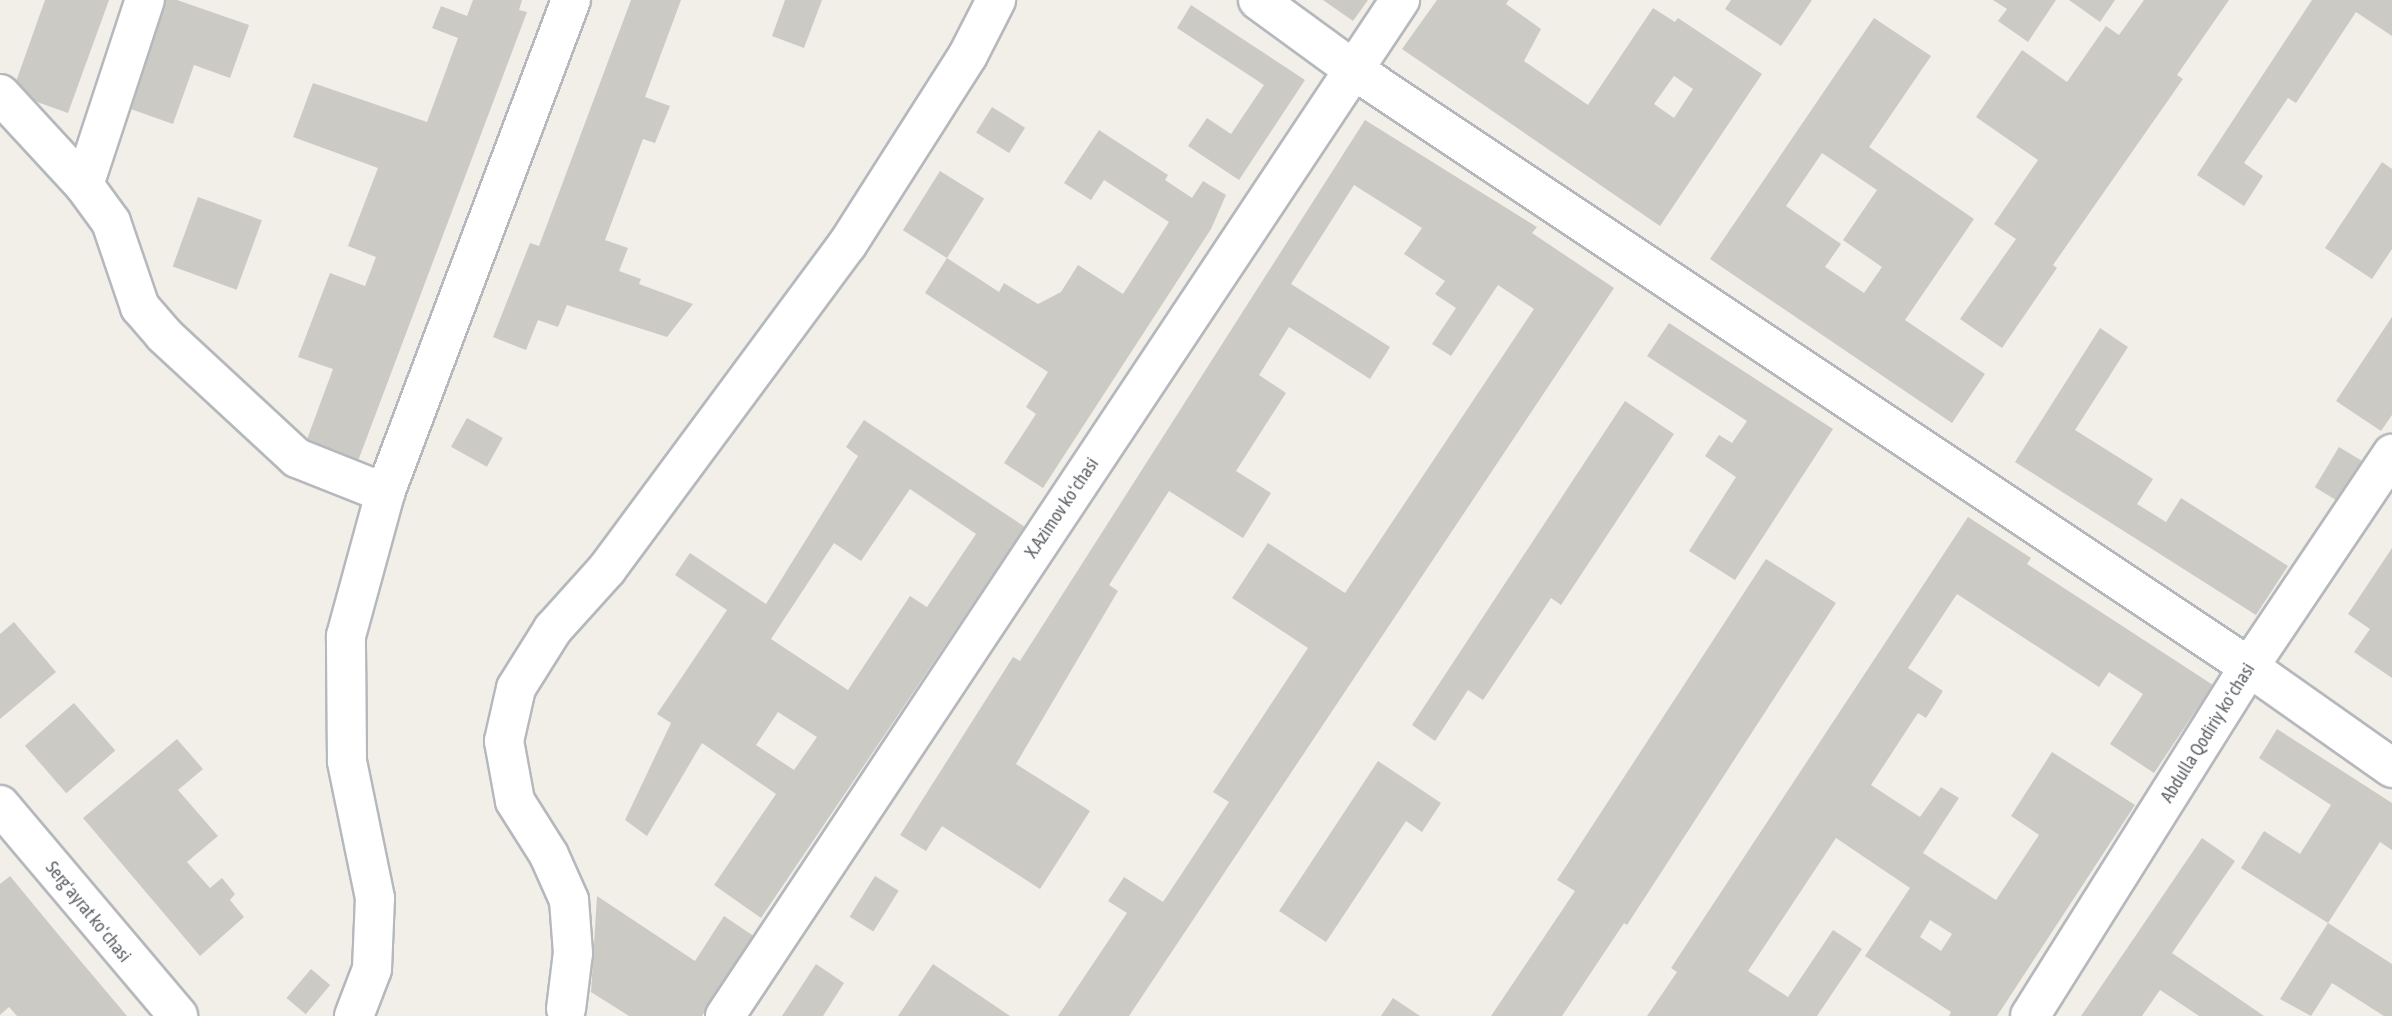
<!DOCTYPE html>
<html>
<head>
<meta charset="utf-8">
<style>
  body { margin:0 }
  #map { position:relative; width:2392px; height:1016px; overflow:hidden; background:#f1efe8; font-family:"Asap Condensed",sans-serif }
  div>[style] { position:absolute }
  .building>* { inset:0; background:#cccac5; transform-origin:0 0 }
  .roads { filter:drop-shadow(2px 0 #b5b8bc) drop-shadow(-2px 0 #b5b8bc) drop-shadow(0 2px #b5b8bc) drop-shadow(0 -2px #b5b8bc) }
  .minor>* { height:38px; margin:-19px; padding:0 19px; transform-origin:19px; border-radius:19px; background:#fff }
  span { translate:-50% -50%; white-space:nowrap; text-align:center; line-height:1.15; -webkit-text-stroke:6px #fff; paint-order:stroke }
  .street-label { font-size:18px; color:#5f6368 }
</style>
</head>
<body>
<div id="map">
  <div class="building">
    <div style="clip-path:polygon(45px 0,109px 0,68px 113px,12px 93px)"></div>
    <div style="clip-path:polygon(162px 0,177px 0,249px 25px,230px 78px,194px 65px,173px 124px,125px 107px)"></div>
    <div style="clip-path:polygon(473px 0,522px 0,519px 10px,527px 12px,358px 461px,306px 442px,333px 369px,298px 357px,330px 273px,365px 286px,376px 257px,348px 246px,378px 168px,293px 137px,313px 83px,427px 122px,458px 38px,432px 28px,441px 6px,467px 16px)"></div>
    <div style="clip-path:polygon(631px 0,681px 0,645px 97px,670px 106px,655px 143px,643px 139px,605px 240px,628px 248px,619px 271px,641px 279px,639px 284px,693px 304px,667px 337px,567px 305px,558px 327px,538px 320px,526px 350px,493px 337px,530px 243px,539px 246px)"></div>
    <div style="clip-path:polygon(785px 0,822px 0,804px 48px,772px 36px)"></div>
    <div style="clip-path:polygon(1323px 0,1368px 0,1353px 21px)"></div>
    <div style="clip-path:polygon(evenodd,1437px 0,1509px 0,1506px 4px,1541px 29px,1524px 61px,1588px 105px,1653px 8px,1675px 22px,1678px 18px,1762px 74px,1660px 226px,1402px 49px,1437px 0,1674px 76px,1693px 89px,1674px 118px,1654px 104px,1674px 76px)"></div>
    <div style="clip-path:polygon(1731px 0,1812px 0,1781px 46px,1725px 9px)"></div>
    <div style="clip-path:polygon(1993px 0,2056px 0,2028px 42px,1998px 21px,2007px 9px)"></div>
    <div style="clip-path:polygon(2069px 0,2115px 0,2100px 22px)"></div>
    <div style="clip-path:polygon(2144px 0,2229px 0,2177px 75px,2183px 79px,2053px 265px,2057px 268px,2002px 348px,1960px 319px,2016px 239px,1994px 224px,2038px 160px,1976px 117px,2022px 50px,2067px 82px,2106px 26px,2119px 35px)"></div>
    <div style="clip-path:polygon(2312px 0,2392px 0,2392px 36px,2356px 12px,2296px 103px,2288px 98px,2244px 163px,2263px 176px,2244px 206px,2197px 175px)"></div>
    <div style="clip-path:polygon(1191px 5px,1305px 80px,1239px 180px,1188px 146px,1207px 118px,1231px 134px,1264px 85px,1177px 28px)"></div>
    <div style="clip-path:polygon(evenodd,1874px 18px,1931px 56px,1869px 147px,1974px 219px,1905px 320px,1985px 374px,1952px 423px,1710px 259px,1874px 18px,1822px 153px,1877px 190px,1843px 240px,1882px 267px,1864px 293px,1825px 267px,1841px 244px,1786px 206px,1822px 153px)"></div>
    <div style="left:992px;top:107px;width:39px;height:30px;rotate:32deg"></div>
    <div style="clip-path:polygon(1365px 120px,1537px 227px,1532px 233px,1614px 288px,1129px 1016px,1058px 1016px,1127px 913px,1108px 901px,1124px 877px,1163px 902px,1229px 802px,1213px 792px,1308px 648px,1232px 598px,1268px 543px,1345px 593px,1534px 309px,1498px 285px,1451px 356px,1432px 344px,1456px 308px,1435px 294px,1445px 281px,1404px 254px,1422px 228px,1354px 185px,1291px 284px,1390px 347px,1370px 379px,1289px 327px,1259px 375px,1286px 393px,1236px 471px,1271px 493px,1243px 538px,1169px 491px,1109px 585px,1118px 591px,1016px 764px,1090px 811px,1040px 889px,942px 826px,926px 851px,900px 835px,1013px 657px,1020px 661px)"></div>
    <div style="clip-path:polygon(1099px 130px,1168px 175px,1165px 180px,1192px 198px,1203px 181px,1226px 195px,1211px 229px,1043px 488px,1004px 463px,1036px 414px,1026px 407px,1048px 372px,925px 293px,947px 258px,999px 292px,1004px 283px,1038px 304px,1061px 292px,1078px 265px,1123px 294px,1169px 222px,1104px 180px,1091px 200px,1064px 183px)"></div>
    <div style="clip-path:polygon(2382px 162px,2392px 169px,2392px 249px,2372px 279px,2325px 248px)"></div>
    <div style="left:940px;top:171px;width:52px;height:70px;rotate:32deg"></div>
    <div style="left:198px;top:197px;width:68px;height:74px;rotate:20deg"></div>
    <div style="clip-path:polygon(2392px 317px,2392px 415px,2381px 431px,2336px 401px)"></div>
    <div style="clip-path:polygon(1669px 323px,1833px 429px,1735px 580px,1689px 551px,1736px 477px,1705px 456px,1719px 435px,1732px 443px,1747px 421px,1647px 356px)"></div>
    <div style="clip-path:polygon(2100px 328px,2128px 347px,2075px 430px,2153px 479px,2137px 504px,2166px 522px,2181px 498px,2288px 566px,2256px 615px,2015px 462px)"></div>
    <div style="clip-path:polygon(1625px 401px,1674px 434px,1561px 605px,1551px 598px,1483px 700px,1468px 690px,1435px 741px,1412px 725px)"></div>
    <div style="left:467px;top:418px;width:41px;height:33px;rotate:29deg"></div>
    <div style="clip-path:polygon(evenodd,864px 420px,1025px 527px,761px 918px,714px 885px,776px 794px,702px 743px,647px 836px,625px 820px,671px 723px,657px 714px,727px 610px,675px 575px,690px 553px,766px 604px,858px 456px,846px 447px,864px 420px,910px 489px,976px 534px,927px 607px,910px 596px,848px 690px,771px 639px,834px 543px,861px 561px,910px 489px,864px 420px,778px 712px,817px 737px,794px 770px,756px 745px,778px 712px)"></div>
    <div style="left:2339px;top:447px;width:29px;height:47px;rotate:31deg"></div>
    <div style="clip-path:polygon(evenodd,1968px 517px,2031px 558px,2027px 564px,2213px 685px,2154px 773px,2110px 744px,2143px 694px,2109px 672px,2099px 687px,1957px 594px,1908px 668px,1943px 691px,1926px 718px,1918px 713px,1871px 785px,1920px 817px,1941px 787px,1959px 798px,1923px 853px,1996px 900px,2039px 835px,2011px 816px,2052px 752px,2135px 805px,1997px 1016px,1949px 1016px,1951px 1012px,1865px 956px,1910px 888px,1836px 838px,1748px 971px,1788px 997px,1833px 930px,1862px 949px,1817px 1016px,1647px 1016px,1677px 972px,1671px 968px,1968px 517px,1930px 920px,1952px 934px,1941px 951px,1920px 937px,1930px 920px)"></div>
    <div style="clip-path:polygon(2392px 548px,2392px 678px,2354px 652px,2370px 629px,2348px 614px)"></div>
    <div style="clip-path:polygon(1766px 559px,1836px 603px,1627px 925px,1624px 923px,1562px 1016px,1491px 1016px,1575px 891px,1557px 880px)"></div>
    <div style="clip-path:polygon(14px 622px,56px 672px,0 719px,0 634px)"></div>
    <div style="left:74px;top:703px;width:63px;height:65px;rotate:49deg"></div>
    <div style="clip-path:polygon(2277px 729px,2392px 803px,2392px 850px,2380px 842px,2328px 923px,2241px 868px,2264px 831px,2300px 854px,2331px 805px,2259px 758px)"></div>
    <div style="clip-path:polygon(177px 739px,203px 769px,178px 790px,218px 836px,187px 862px,210px 888px,222px 878px,235px 894px,230px 900px,244px 917px,200px 956px,83px 818px)"></div>
    <div style="clip-path:polygon(1378px 761px,1441px 803px,1422px 832px,1406px 821px,1326px 942px,1279px 911px)"></div>
    <div style="clip-path:polygon(2202px 838px,2235px 861px,2172px 953px,2264px 1016px,2199px 1016px,2160px 990px,2142px 1016px,2081px 1016px)"></div>
    <div style="clip-path:polygon(10px 876px,57px 933px,127px 1016px,17px 1016px,9px 1007px,0 1015px,0 884px)"></div>
    <div style="left:875px;top:876px;width:28px;height:48px;rotate:32deg"></div>
    <div style="clip-path:polygon(597px 896px,695px 961px,724px 916px,755px 937px,702px 1016px,629px 1016px,591px 992px)"></div>
    <div style="clip-path:polygon(2328px 923px,2392px 964px,2392px 1016px,2384px 1016px,2332px 983px,2311px 1016px,2280px 999px)"></div>
    <div style="clip-path:polygon(816px 964px,844px 983px,823px 1016px,782px 1016px)"></div>
    <div style="clip-path:polygon(933px 964px,1010px 1016px,898px 1016px)"></div>
    <div style="left:311px;top:969px;width:25px;height:38px;rotate:40deg"></div>
    <div style="clip-path:polygon(1393px 998px,1420px 1016px,1381px 1016px)"></div>
  </div>
  <div class="roads">
    <div class="minor">
      <div style="left:1258px;top:0;width:119px;rotate:36.1deg"></div>
      <div style="left:1354px;top:70px;width:1076px;rotate:33.7deg"></div>
      <div style="left:2249px;top:667px;width:175px;rotate:35.2deg"></div>
      <div style="left:0;top:94px;width:124px;rotate:47.3deg"></div>
      <div style="left:84px;top:185px;width:46px;rotate:53.9deg"></div>
      <div style="left:111px;top:222px;width:90px;rotate:71.2deg"></div>
      <div style="left:140px;top:307px;width:37px;rotate:49deg"></div>
      <div style="left:164px;top:335px;width:181px;rotate:42.8deg"></div>
      <div style="left:297px;top:458px;width:95px;rotate:21.7deg"></div>
      <div style="left:84px;top:185px;width:195px;rotate:-71.8deg"></div>
      <div style="left:0;top:805px;width:276px;rotate:49.8deg"></div>
      <div style="left:566px;top:1009px;width:56px;rotate:-82.9deg"></div>
      <div style="left:573px;top:953px;width:53px;rotate:-94.3deg"></div>
      <div style="left:569px;top:900px;width:49px;rotate:-114deg"></div>
      <div style="left:549px;top:855px;width:64px;rotate:-122.2deg"></div>
      <div style="left:515px;top:801px;width:61px;rotate:-100.4deg"></div>
      <div style="left:504px;top:741px;width:54px;rotate:-77.2deg"></div>
      <div style="left:516px;top:688px;width:70px;rotate:-57.9deg"></div>
      <div style="left:553px;top:629px;width:81px;rotate:-48deg"></div>
      <div style="left:607px;top:569px;width:403px;rotate:-53.5deg"></div>
      <div style="left:847px;top:245px;width:225px;rotate:-57.5deg"></div>
      <div style="left:968px;top:55px;width:62px;rotate:-63deg"></div>
      <div style="left:354px;top:1016px;width:50px;rotate:-69deg"></div>
      <div style="left:372px;top:969px;width:71px;rotate:-87.6deg"></div>
      <div style="left:375px;top:898px;width:140px;rotate:-101.6deg"></div>
      <div style="left:347px;top:761px;width:125px;rotate:-90.5deg"></div>
      <div style="left:346px;top:636px;width:148px;rotate:-74.7deg"></div>
      <div style="left:385px;top:493px;width:527px;rotate:-69.33deg"></div>
      <div style="left:725px;top:1016px;width:1220px;rotate:-56.4deg"></div>
      <div style="left:2030px;top:1016px;width:412px;rotate:-57.9deg"></div>
      <div style="left:2249px;top:667px;width:257px;rotate:-56.1deg"></div>
    </div>
  </div>
  <div class="street-label">
    <span style="left:1062px;top:508px;rotate:-56deg">X.Azimov koʻchasi</span>
    <span style="left:2208px;top:733px;rotate:-58deg">Abdulla Qodiriy koʻchasi</span>
    <span style="left:88px;top:912px;rotate:51deg">Sergʻayrat koʻchasi</span>
  </div>
</div>
</body>
</html>
